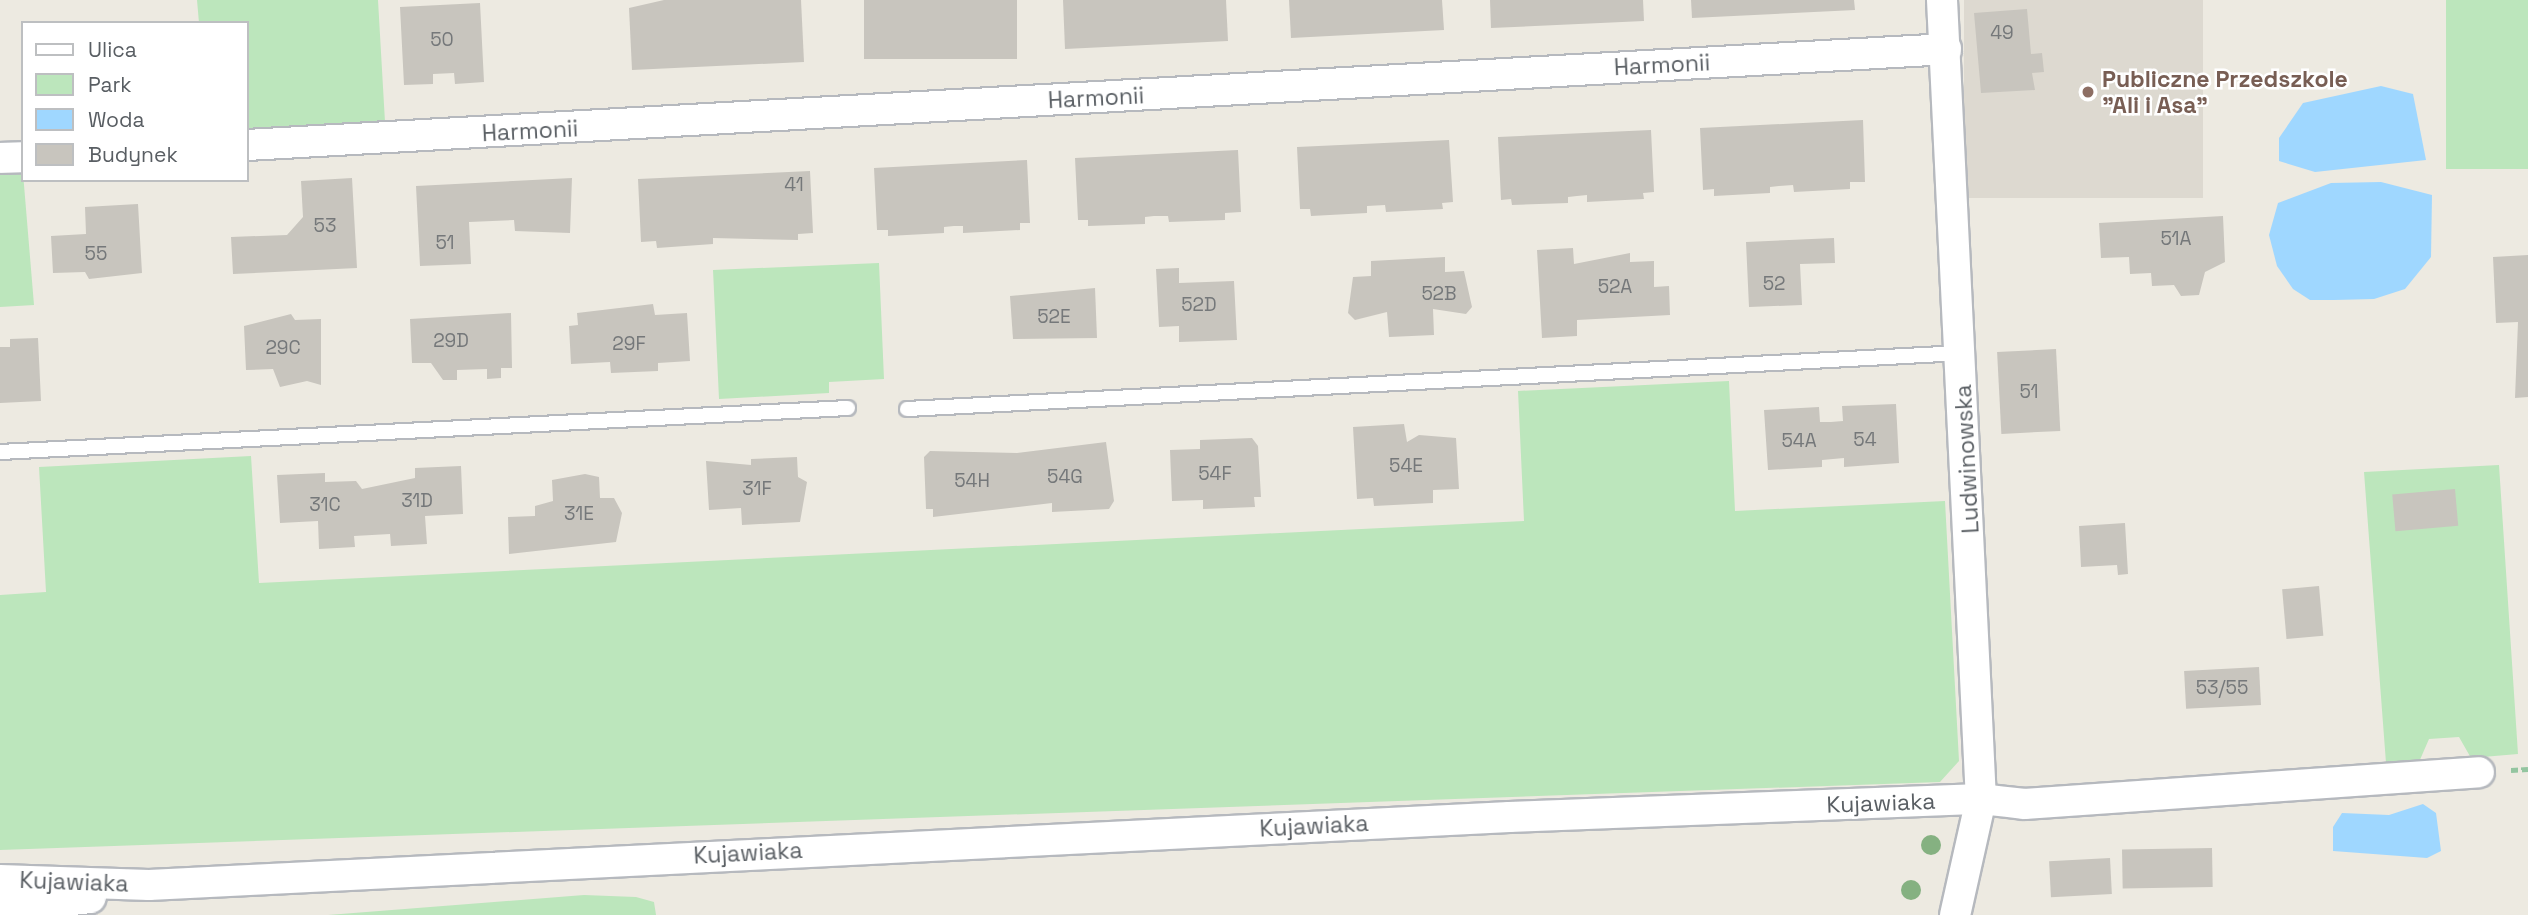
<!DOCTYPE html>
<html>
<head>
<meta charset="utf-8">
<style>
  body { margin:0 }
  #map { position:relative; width:2528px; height:915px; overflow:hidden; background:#edeae1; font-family:"Space Grotesk",sans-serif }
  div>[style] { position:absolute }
  .education>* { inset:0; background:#ddd9d0; transform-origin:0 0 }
  .green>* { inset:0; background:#bce6bc; transform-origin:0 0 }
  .water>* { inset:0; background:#9fd7ff }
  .building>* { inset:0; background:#c8c5be; transform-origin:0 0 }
  .path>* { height:4.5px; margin-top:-2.25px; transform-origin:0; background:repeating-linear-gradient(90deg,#93c5a0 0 7px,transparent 0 10.5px) }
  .roads { filter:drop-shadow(2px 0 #b6b9be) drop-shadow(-2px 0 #b6b9be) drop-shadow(0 2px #b6b9be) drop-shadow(0 -2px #b6b9be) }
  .lane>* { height:14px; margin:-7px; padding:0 7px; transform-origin:7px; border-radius:7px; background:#fff }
  .street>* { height:30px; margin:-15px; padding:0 15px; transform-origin:15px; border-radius:15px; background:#fff }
  .trees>* { width:20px; height:20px; margin:-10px; border-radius:50%; background:#85b181 }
  .dots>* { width:19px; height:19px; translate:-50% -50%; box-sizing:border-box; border:4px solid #fff; border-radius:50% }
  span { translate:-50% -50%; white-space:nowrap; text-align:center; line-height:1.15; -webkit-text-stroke:5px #fff; paint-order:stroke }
  .number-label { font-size:19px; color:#75787a }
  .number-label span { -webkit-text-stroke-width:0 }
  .street-label { font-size:23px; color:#595e63 }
  .education-label { font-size:23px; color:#785e54; font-weight:700 }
  .left { translate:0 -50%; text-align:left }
  .legend { position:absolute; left:21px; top:21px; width:228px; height:161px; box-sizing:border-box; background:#fff; border:2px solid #bdbfc1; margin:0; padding:9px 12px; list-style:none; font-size:21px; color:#595e63 }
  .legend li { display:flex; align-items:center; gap:14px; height:35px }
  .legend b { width:35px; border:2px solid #bdbfc1 }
</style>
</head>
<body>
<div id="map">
  <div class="education">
    <div style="left:1964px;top:0;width:239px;height:198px"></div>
  </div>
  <div class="green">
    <div style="clip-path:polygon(197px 0,378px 0,385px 122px,247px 129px,247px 23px,199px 23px)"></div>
    <div style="left:2446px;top:0;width:82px;height:169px"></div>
    <div style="clip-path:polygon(23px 173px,34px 305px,0 307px,0 174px)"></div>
    <div style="clip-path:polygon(879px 263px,884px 379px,829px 382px,829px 393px,719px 399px,713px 270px)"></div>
    <div style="clip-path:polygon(1729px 381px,1735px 511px,1945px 501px,1959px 761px,1940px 782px,0 850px,0 595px,46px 592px,39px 467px,251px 456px,259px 583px,1524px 521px,1518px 391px)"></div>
    <div style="clip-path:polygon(2499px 465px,2518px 754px,2471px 758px,2459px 737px,2429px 739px,2419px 762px,2386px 763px,2364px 472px)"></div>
    <div style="clip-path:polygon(584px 895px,636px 897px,654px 902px,656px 915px,328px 915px)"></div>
  </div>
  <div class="water">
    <div style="clip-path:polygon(2381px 86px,2413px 94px,2426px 160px,2315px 172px,2279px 161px,2279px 138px,2303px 103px)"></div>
    <div style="clip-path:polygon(2381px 182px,2432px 195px,2431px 257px,2405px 289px,2374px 299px,2334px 300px,2310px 300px,2293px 289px,2277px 266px,2269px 235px,2278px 203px,2331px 183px)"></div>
    <div style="clip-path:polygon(2423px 804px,2436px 813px,2441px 851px,2427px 858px,2333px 851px,2333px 827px,2342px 813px,2389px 815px)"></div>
  </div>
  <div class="building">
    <div style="clip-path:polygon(664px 0,801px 0,804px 62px,632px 70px,629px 8px)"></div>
    <div style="left:864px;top:0;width:153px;height:59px"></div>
    <div style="clip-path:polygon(1063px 0,1226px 0,1228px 41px,1065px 49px)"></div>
    <div style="clip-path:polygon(1289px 0,1442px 0,1444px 30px,1291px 38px)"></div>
    <div style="clip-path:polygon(1490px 0,1643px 0,1644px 21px,1491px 28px)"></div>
    <div style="clip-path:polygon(1691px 0,1854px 0,1855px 10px,1692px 18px)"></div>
    <div style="clip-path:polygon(480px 3px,484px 82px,455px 84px,454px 73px,433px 74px,433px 84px,404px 85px,400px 7px)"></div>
    <div style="clip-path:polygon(2027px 9px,2031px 54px,2042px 53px,2044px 72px,2032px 73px,2035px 90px,1981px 93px,1974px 13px)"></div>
    <div style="clip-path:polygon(1863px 120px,1865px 182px,1850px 182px,1850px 189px,1794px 192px,1793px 185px,1779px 186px,1770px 187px,1770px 193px,1714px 196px,1714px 189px,1703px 190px,1700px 128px)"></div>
    <div style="clip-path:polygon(1651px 130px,1654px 192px,1643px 193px,1644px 199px,1587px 202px,1587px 195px,1577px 196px,1568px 197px,1568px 203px,1512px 205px,1511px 199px,1501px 200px,1498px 137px)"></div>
    <div style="clip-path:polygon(1449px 140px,1453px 202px,1442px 203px,1443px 209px,1386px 212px,1385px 205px,1367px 206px,1367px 213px,1311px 216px,1310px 209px,1300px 209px,1297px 147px)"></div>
    <div style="clip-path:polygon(1238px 150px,1241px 212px,1225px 213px,1225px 220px,1169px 222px,1168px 216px,1154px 216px,1145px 217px,1145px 224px,1088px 226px,1088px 220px,1078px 220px,1075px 158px)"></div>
    <div style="clip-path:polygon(1027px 160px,1030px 223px,1020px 223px,1020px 230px,963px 233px,963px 226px,954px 226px,944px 227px,944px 233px,888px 236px,888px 230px,877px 230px,874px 168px)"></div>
    <div style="clip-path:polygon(810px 171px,813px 233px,798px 234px,798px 240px,713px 238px,713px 244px,657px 248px,656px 241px,641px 242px,638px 179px)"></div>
    <div style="clip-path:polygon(352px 178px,357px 268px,233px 274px,231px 237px,287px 235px,303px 217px,301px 181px)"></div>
    <div style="clip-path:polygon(572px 178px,570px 233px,515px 231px,514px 220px,469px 222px,471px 264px,420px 266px,416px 186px)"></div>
    <div style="clip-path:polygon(138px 204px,142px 273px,89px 279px,85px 272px,53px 273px,51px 236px,86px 234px,85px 207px)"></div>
    <div style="clip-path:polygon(2223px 216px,2225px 262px,2205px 272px,2199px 295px,2181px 296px,2174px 285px,2152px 286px,2151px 273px,2130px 274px,2129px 257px,2101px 258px,2099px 223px)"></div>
    <div style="clip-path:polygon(1834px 238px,1835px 263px,1800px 264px,1802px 305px,1749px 307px,1746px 242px)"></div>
    <div style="clip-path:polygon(1573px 248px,1574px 264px,1630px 253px,1630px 262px,1654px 261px,1654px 287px,1669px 286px,1670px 315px,1577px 320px,1577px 336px,1542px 338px,1537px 250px)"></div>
    <div style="clip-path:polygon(2528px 255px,2528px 397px,2515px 398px,2518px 322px,2496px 323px,2493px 257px)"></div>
    <div style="clip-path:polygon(1445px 257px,1445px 272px,1464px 271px,1472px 307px,1466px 314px,1433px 309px,1434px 335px,1389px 337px,1387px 312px,1355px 320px,1348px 313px,1353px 277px,1371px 276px,1371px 261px)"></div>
    <div style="clip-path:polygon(1179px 268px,1179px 283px,1234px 281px,1237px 340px,1179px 342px,1179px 326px,1159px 327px,1156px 269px)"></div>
    <div style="clip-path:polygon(1095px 288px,1097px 338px,1013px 339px,1010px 296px)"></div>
    <div style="clip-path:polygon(653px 304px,655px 315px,687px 313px,690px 361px,658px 363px,658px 371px,611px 373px,610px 362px,571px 364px,569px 326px,578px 325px,577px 313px)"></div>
    <div style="clip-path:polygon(511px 313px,512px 368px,501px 368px,501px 378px,487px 379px,487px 369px,457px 370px,457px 380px,443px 380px,431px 363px,412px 363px,410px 319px)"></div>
    <div style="clip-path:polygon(291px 314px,295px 320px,321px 319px,321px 385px,307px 381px,280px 387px,273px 369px,246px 370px,244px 326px)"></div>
    <div style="clip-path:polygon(38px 338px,41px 401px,0 403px,0 347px,10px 347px,10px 339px)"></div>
    <div style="left:2056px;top:349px;width:82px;height:59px;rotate:87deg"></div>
    <div style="clip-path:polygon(1896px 404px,1899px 463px,1844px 467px,1844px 458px,1822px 460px,1822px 467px,1768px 470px,1764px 410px,1819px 407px,1820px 422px,1831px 422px,1843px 421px,1842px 406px)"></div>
    <div style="clip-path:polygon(1404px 424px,1407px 442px,1419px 435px,1456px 438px,1459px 489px,1433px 490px,1433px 503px,1374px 506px,1373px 498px,1357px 499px,1353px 427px)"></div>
    <div style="clip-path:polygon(1252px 438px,1258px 446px,1261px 497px,1254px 497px,1255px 507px,1203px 509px,1203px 500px,1172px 501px,1170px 450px,1200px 449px,1200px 440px)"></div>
    <div style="clip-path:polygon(1106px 442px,1114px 501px,1109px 509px,1052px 512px,1052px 503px,933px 517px,933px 509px,926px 509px,924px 457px,930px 451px,1017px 453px)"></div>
    <div style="clip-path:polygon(797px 457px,798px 477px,807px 482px,800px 522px,742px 525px,741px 508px,709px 510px,706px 461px,751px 465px,751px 459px)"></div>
    <div style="clip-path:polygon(461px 466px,463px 514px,425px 516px,427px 544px,391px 546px,390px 534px,354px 536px,355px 547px,319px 549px,318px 521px,280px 523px,277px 475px,325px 473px,325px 482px,356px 481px,362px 489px,415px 478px,415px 468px)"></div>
    <div style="clip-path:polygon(585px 474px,599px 477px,600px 498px,614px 498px,622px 513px,616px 542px,509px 554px,508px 517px,535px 516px,535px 506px,553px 501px,552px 480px)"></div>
    <div style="left:2455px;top:489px;width:37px;height:63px;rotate:85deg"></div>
    <div style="clip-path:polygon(2125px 523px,2128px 574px,2118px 575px,2117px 565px,2081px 567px,2079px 526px)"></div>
    <div style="left:2319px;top:586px;width:50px;height:37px;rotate:85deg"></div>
    <div style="left:2259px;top:667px;width:38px;height:75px;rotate:87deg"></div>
    <div style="left:2212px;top:848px;width:39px;height:90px;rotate:89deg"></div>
    <div style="left:2110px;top:858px;width:36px;height:61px;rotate:87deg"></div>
  </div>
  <div class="path">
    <div style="left:2511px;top:770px;width:17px;rotate:-3deg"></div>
  </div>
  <div class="roads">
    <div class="lane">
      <div style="left:907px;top:409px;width:1055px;rotate:-3.04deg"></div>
      <div style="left:0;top:452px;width:849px;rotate:-2.97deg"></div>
    </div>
    <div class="street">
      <div style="left:1942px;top:0;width:800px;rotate:87.21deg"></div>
      <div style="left:1981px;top:799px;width:119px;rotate:102.6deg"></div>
      <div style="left:247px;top:145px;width:1702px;rotate:-3.23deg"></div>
      <div style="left:0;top:158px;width:23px;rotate:-2deg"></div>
      <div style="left:0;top:880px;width:149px;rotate:1.9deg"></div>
      <div style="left:149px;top:885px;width:1362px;rotate:-2.86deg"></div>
      <div style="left:1509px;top:817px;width:472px;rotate:-2.2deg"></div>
      <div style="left:1981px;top:799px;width:44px;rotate:6.5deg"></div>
      <div style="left:2025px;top:804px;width:455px;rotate:-4deg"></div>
      <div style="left:0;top:908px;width:91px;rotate:-6.3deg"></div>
    </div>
  </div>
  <div class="trees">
    <div style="left:1931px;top:845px"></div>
    <div style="left:1911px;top:890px"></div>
  </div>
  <div class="dots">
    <div style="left:2088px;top:92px;background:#8d6e63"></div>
  </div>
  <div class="number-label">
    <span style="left:2002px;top:33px">49</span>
    <span style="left:442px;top:40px">50</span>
    <span style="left:794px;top:185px">41</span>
    <span style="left:325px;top:226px">53</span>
    <span style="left:2176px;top:239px">51A</span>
    <span style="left:445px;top:243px">51</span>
    <span style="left:96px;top:254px">55</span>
    <span style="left:1774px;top:284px">52</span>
    <span style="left:1615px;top:287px">52A</span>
    <span style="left:1439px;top:294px">52B</span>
    <span style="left:1199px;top:305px">52D</span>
    <span style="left:1054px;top:317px">52E</span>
    <span style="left:451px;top:341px">29D</span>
    <span style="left:629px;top:344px">29F</span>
    <span style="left:283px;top:348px">29C</span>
    <span style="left:2029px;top:392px">51</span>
    <span style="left:1865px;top:440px">54</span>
    <span style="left:1799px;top:441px">54A</span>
    <span style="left:1406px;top:466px">54E</span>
    <span style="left:1215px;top:474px">54F</span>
    <span style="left:1065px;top:477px">54G</span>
    <span style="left:972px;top:481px">54H</span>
    <span style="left:757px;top:489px">31F</span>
    <span style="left:417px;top:501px">31D</span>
    <span style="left:325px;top:505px">31C</span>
    <span style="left:579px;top:514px">31E</span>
    <span style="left:2222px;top:688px">53/55</span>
  </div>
  <div class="street-label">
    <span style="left:1662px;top:65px;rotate:-3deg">Harmonii</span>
    <span style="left:1096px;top:98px;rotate:-3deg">Harmonii</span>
    <span style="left:530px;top:131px;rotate:-3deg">Harmonii</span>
    <span style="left:1967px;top:459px;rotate:-93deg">Ludwinowska</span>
    <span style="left:1881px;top:803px;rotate:-2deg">Kujawiaka</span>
    <span style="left:1314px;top:826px;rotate:-3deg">Kujawiaka</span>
    <span style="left:748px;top:853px;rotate:-3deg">Kujawiaka</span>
    <span style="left:74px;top:882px;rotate:2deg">Kujawiaka</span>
  </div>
  <div class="education-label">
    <span class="left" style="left:2102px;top:92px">Publiczne Przedszkole<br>"Ali i Asa"</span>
  </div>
  <ul class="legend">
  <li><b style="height:9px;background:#fff"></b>Ulica</li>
  <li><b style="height:19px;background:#bce6bc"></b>Park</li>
  <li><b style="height:19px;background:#9fd7ff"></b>Woda</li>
  <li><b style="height:19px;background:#c8c5be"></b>Budynek</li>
  </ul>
</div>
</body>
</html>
